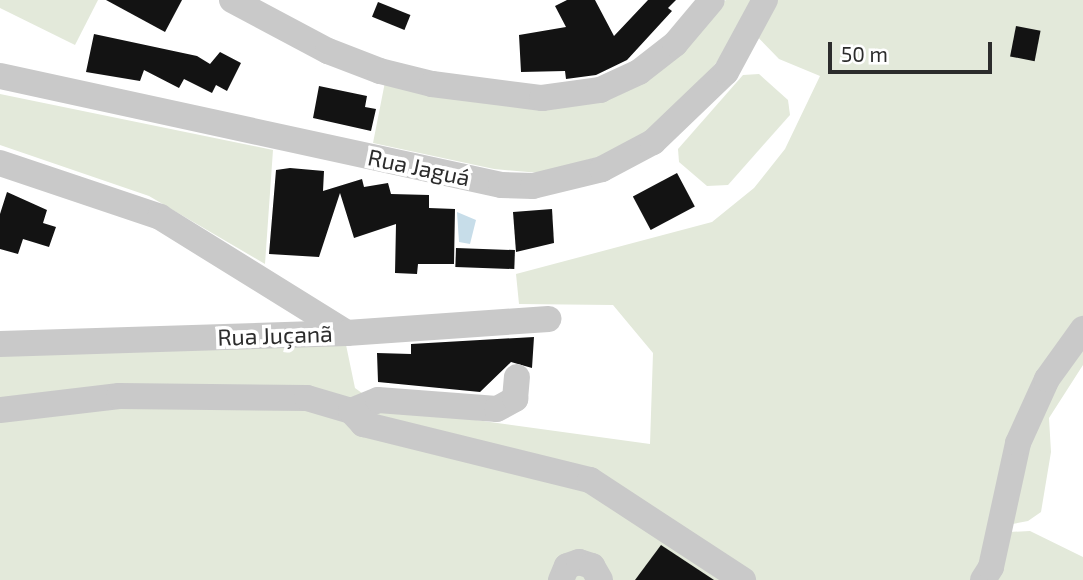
<!DOCTYPE html>
<html>
<head>
<meta charset="utf-8">
<style>
  body { margin:0 }
  #map { position:relative; width:1083px; height:580px; overflow:hidden; background:#fff; font-family:"Exo 2",sans-serif }
  div>[style] { position:absolute }
  .green>* { inset:0; background:#e3e9da }
  .water>* { inset:0; background:#c7dde9 }
  .building>* { inset:0; background:#131313; transform-origin:0 0 }
  .minor>* { height:26px; margin:-13px; padding:0 13px; transform-origin:13px; border-radius:13px; background:#c9c9c9 }
  span { translate:-50% -50%; white-space:nowrap; text-align:center; line-height:1.15; -webkit-text-stroke:7px #fff; paint-order:stroke }
  .street-label { font-size:23px; color:#2c2c2c }
  .scale { position:absolute; left:828px; top:42px; width:164px; height:32px; box-sizing:border-box; border:4px solid #2c2c2c; border-top:0; padding-left:9px; font-size:21px; line-height:24px; white-space:nowrap; color:#2c2c2c; -webkit-text-stroke:5px #fff; paint-order:stroke }
</style>
</head>
<body>
<div id="map">
  <div class="green">
    <div style="clip-path:polygon(0 0,98px 0,75px 45px,0 8px)"></div>
    <div style="clip-path:polygon(726px 0,1083px 0,1083px 365px,1049px 418px,1051px 452px,1041px 512px,1028px 521px,1007px 525px,1008px 532px,1030px 531px,1083px 557px,1083px 580px,0 580px,0 349px,345px 340px,355px 388px,381px 407px,650px 444px,653px 353px,613px 305px,519px 304px,516px 274px,712px 222px,754px 188px,785px 149px,820px 76px,779px 59px,745px 24px,696px 90px,634px 147px,540px 173px,494px 169px,373px 143px,385px 82px,572px 105px)"></div>
    <div style="clip-path:polygon(759px 74px,788px 100px,790px 115px,728px 185px,707px 186px,679px 162px,678px 149px,743px 75px)"></div>
    <div style="clip-path:polygon(0 94px,273px 150px,265px 264px,149px 196px,0 145px)"></div>
  </div>
  <div class="water">
    <div style="clip-path:polygon(457px 212px,476px 220px,470px 244px,459px 242px)"></div>
  </div>
  <div class="building">
    <div style="clip-path:polygon(106px 0,182px 0,165px 32px)"></div>
    <div style="clip-path:polygon(567px 0,595px 0,614px 36px,648px 0,676px 0,668px 8px,672px 11px,627px 60px,596px 75px,566px 79px,565px 71px,521px 72px,519px 35px,566px 27px,555px 6px)"></div>
    <div style="left:378px;top:2px;width:35px;height:16px;rotate:22deg"></div>
    <div style="left:1016px;top:26px;width:25px;height:31px;rotate:11deg"></div>
    <div style="clip-path:polygon(94px 34px,197px 56px,210px 64px,220px 52px,241px 63px,227px 91px,216px 85px,212px 93px,184px 79px,179px 88px,144px 70px,140px 81px,86px 72px)"></div>
    <div style="clip-path:polygon(319px 86px,367px 96px,365px 107px,376px 109px,371px 131px,313px 118px)"></div>
    <div style="clip-path:polygon(290px 168px,324px 171px,323px 191px,362px 179px,364px 187px,388px 183px,391px 194px,429px 195px,429px 208px,455px 209px,454px 264px,418px 264px,417px 274px,395px 273px,396px 224px,354px 238px,340px 193px,319px 257px,269px 254px,276px 170px)"></div>
    <div style="left:677px;top:173px;width:38px;height:50px;rotate:62deg"></div>
    <div style="clip-path:polygon(7px 192px,47px 210px,43px 223px,56px 227px,49px 247px,23px 239px,18px 254px,0 249px,0 214px)"></div>
    <div style="clip-path:polygon(552px 209px,554px 243px,516px 252px,513px 212px)"></div>
    <div style="left:456px;top:248px;width:59px;height:19px;rotate:2deg"></div>
    <div style="clip-path:polygon(534px 337px,532px 368px,511px 362px,480px 392px,378px 382px,377px 353px,411px 354px,411px 344px)"></div>
    <div style="clip-path:polygon(661px 545px,714px 580px,635px 580px)"></div>
  </div>
  <div class="minor">
    <div style="left:232px;top:0;width:109px;rotate:28deg"></div>
    <div style="left:328px;top:51px;width:56px;rotate:21deg"></div>
    <div style="left:380px;top:71px;width:54px;rotate:14deg"></div>
    <div style="left:432px;top:84px;width:111px;rotate:7.3deg"></div>
    <div style="left:542px;top:98px;width:59px;rotate:-7.9deg"></div>
    <div style="left:600px;top:90px;width:43px;rotate:-24.8deg"></div>
    <div style="left:639px;top:72px;width:46px;rotate:-37.9deg"></div>
    <div style="left:675px;top:44px;width:57px;rotate:-49.9deg"></div>
    <div style="left:0;top:76px;width:513px;rotate:12.27deg"></div>
    <div style="left:501px;top:185px;width:32px;rotate:2deg"></div>
    <div style="left:533px;top:186px;width:71px;rotate:-13.8deg"></div>
    <div style="left:602px;top:169px;width:58px;rotate:-27.9deg"></div>
    <div style="left:653px;top:142px;width:101px;rotate:-43.8deg"></div>
    <div style="left:726px;top:72px;width:82px;rotate:-61.6deg"></div>
    <div style="left:0;top:163px;width:169px;rotate:18.6deg"></div>
    <div style="left:160px;top:217px;width:220px;rotate:31.8deg"></div>
    <div style="left:0;top:344px;width:347px;rotate:-1.8deg"></div>
    <div style="left:347px;top:333px;width:202px;rotate:-4deg"></div>
    <div style="left:0;top:410px;width:120px;rotate:-6.7deg"></div>
    <div style="left:119px;top:396px;width:188px;rotate:0.6deg"></div>
    <div style="left:307px;top:398px;width:46px;rotate:16.5deg"></div>
    <div style="left:351px;top:411px;width:18px;rotate:47deg"></div>
    <div style="left:363px;top:424px;width:234px;rotate:13.9deg"></div>
    <div style="left:590px;top:480px;width:183px;rotate:33.2deg"></div>
    <div style="left:351px;top:411px;width:29px;rotate:-22deg"></div>
    <div style="left:378px;top:400px;width:119px;rotate:4.3deg"></div>
    <div style="left:497px;top:409px;width:21px;rotate:-29deg"></div>
    <div style="left:515px;top:399px;width:22px;rotate:-85deg"></div>
    <div style="left:561px;top:580px;width:15px;rotate:-67deg"></div>
    <div style="left:567px;top:566px;width:13px;rotate:-18deg"></div>
    <div style="left:579px;top:562px;width:14px;rotate:17deg"></div>
    <div style="left:592px;top:566px;width:16px;rotate:60deg"></div>
    <div style="left:983px;top:580px;width:15px;rotate:-58deg"></div>
    <div style="left:991px;top:567px;width:127px;rotate:-77.7deg"></div>
    <div style="left:1018px;top:443px;width:70px;rotate:-65.6deg"></div>
    <div style="left:1047px;top:379px;width:62px;rotate:-54.2deg"></div>
  </div>
  <div class="street-label">
    <span style="left:419px;top:167px;rotate:12deg">Rua Jaguá</span>
    <span style="left:275px;top:335px;rotate:-2deg">Rua Juçanã</span>
  </div>
  <div class="scale">50 m</div>
</div>
</body>
</html>
